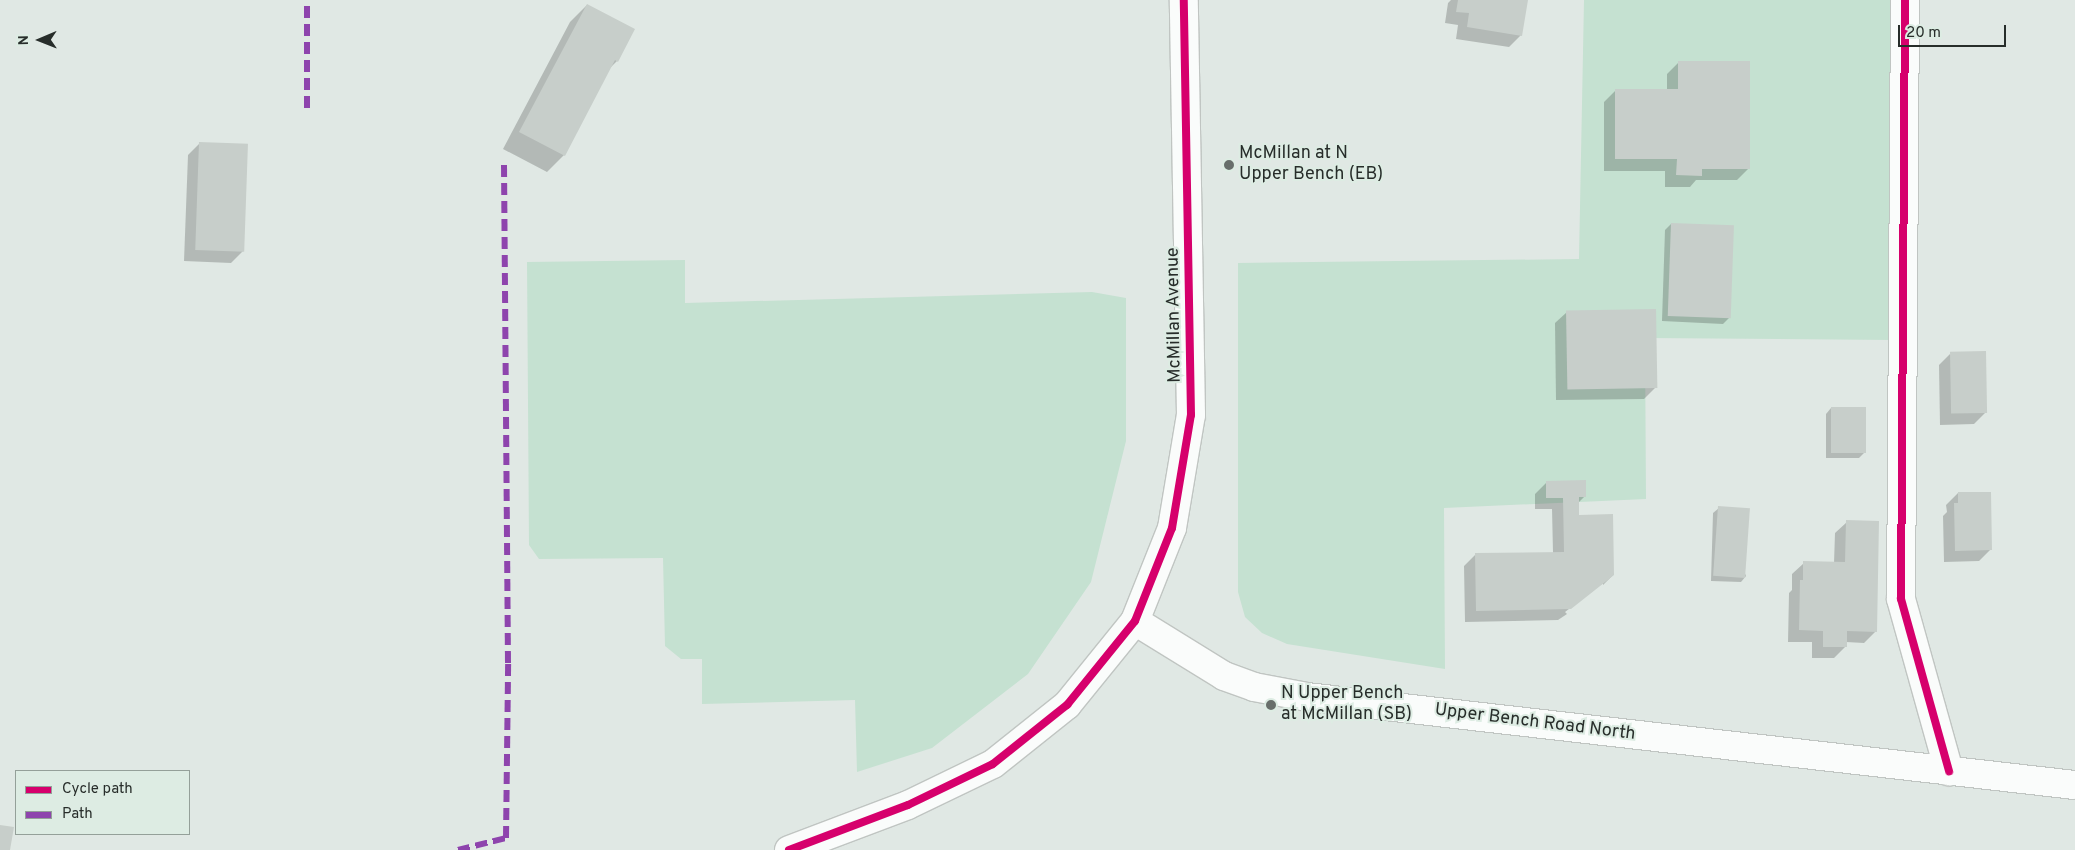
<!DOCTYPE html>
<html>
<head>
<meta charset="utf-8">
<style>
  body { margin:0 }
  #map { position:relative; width:2075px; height:850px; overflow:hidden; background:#e0e8e4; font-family:Overpass,sans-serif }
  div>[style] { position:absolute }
  .green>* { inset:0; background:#c5e1d1 }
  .shadow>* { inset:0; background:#0003 }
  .building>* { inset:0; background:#c7ceca; transform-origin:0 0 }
  .roads { filter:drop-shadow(1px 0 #c0c5c2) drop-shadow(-1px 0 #c0c5c2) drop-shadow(0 1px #c0c5c2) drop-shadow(0 -1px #c0c5c2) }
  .street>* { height:28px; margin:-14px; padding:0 14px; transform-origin:14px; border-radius:14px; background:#fafcfb }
  .secondary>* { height:28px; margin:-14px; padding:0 14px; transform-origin:14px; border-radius:14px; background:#fafcfb }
  .quiet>* { height:6px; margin-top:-3px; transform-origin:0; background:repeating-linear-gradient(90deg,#8e44ad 0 12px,transparent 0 18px) }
  .cycleway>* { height:8px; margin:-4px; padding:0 4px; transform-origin:4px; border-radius:4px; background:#d6006c }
  .dots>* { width:14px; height:14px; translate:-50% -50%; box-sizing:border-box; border:2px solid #ddece3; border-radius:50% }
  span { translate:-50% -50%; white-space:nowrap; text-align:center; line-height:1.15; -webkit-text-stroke:4px #ddece3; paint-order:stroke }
  .poi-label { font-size:18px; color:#272d2a }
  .left { translate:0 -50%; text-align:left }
  .street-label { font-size:18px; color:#272d2a }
  .legend { position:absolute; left:15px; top:770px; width:175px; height:65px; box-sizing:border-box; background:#ddece3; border:1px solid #94a099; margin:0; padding:6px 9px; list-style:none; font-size:15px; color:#272d2a }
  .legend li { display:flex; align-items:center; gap:10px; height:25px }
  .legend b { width:25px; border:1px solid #94a099 }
  .north { position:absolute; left:15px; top:15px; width:50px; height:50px; -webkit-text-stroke:4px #ddece3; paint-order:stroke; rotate:269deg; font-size:14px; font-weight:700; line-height:20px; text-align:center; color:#272d2a }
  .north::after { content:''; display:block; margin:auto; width:18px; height:22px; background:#272d2a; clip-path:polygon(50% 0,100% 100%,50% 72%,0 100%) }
  .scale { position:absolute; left:1898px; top:25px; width:108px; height:22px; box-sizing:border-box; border:2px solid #272d2a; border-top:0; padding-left:6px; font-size:15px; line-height:18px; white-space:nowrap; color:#272d2a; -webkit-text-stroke:4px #ddece3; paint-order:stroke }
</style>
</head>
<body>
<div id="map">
  <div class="green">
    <div style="clip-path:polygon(1584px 0,1894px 0,1893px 340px,1645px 338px,1646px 499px,1444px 508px,1445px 669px,1287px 644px,1262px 633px,1245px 617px,1238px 592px,1238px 263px,1579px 259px)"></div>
    <div style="clip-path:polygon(685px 260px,685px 303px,1092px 292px,1126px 298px,1126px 441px,1091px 582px,1028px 674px,932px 748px,857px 772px,855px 700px,702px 704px,702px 659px,681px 659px,665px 646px,663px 558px,539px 559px,529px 545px,527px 262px)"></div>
  </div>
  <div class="shadow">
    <div style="clip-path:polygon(1451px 0,1526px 0,1521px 35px,1509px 47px,1456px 39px,1458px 25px,1445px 23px,1448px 3px)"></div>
    <div style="clip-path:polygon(587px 5px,617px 61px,609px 69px,564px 155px,547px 172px,503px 149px,570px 22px)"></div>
    <div style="clip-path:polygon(1679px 62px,1749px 168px,1737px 180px,1696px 180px,1690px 187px,1665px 187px,1665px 171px,1604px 171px,1604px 102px,1616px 90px,1667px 90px,1667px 74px)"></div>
    <div style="clip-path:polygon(200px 143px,243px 251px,231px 263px,184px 261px,188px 155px)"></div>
    <div style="clip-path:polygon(1671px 224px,1729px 318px,1723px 324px,1662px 321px,1665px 230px)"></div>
    <div style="clip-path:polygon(1567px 312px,1656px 387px,1644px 399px,1556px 400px,1555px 323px)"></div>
    <div style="clip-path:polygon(1950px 354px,1986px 412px,1974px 424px,1940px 425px,1939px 365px)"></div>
    <div style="clip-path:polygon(1831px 408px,1865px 452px,1859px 458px,1826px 458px,1826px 414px)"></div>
    <div style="clip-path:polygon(1547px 482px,1585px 496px,1578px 503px,1578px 516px,1613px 575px,1603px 585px,1603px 583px,1565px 612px,1567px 614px,1558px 620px,1465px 622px,1464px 566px,1476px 554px,1553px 553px,1552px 509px,1535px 509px,1535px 494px)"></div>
    <div style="clip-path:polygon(1958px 493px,1991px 549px,1979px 561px,1944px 562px,1943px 516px,1947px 512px,1946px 505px)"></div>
    <div style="clip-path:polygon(1719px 508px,1746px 576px,1741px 582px,1711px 581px,1713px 513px)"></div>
    <div style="clip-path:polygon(1847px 522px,1876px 631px,1864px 643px,1846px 642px,1846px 646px,1834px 658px,1812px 658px,1812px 642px,1788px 642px,1789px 593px,1792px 590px,1792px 574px,1804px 563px,1834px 563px,1835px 533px)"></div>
  </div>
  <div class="building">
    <div style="clip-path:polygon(1458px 0,1528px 0,1522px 36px,1467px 27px,1469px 13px,1456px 12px)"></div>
    <div style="clip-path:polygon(587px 4px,635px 29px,618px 62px,615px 60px,565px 156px,519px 132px)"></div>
    <div style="clip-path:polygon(1678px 61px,1750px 61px,1750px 169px,1702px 169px,1702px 176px,1676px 175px,1677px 159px,1615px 159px,1615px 89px,1678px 89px)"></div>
    <div style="left:199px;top:142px;width:49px;height:108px;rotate:2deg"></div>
    <div style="left:1671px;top:223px;width:63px;height:93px;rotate:2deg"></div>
    <div style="left:1656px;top:309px;width:79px;height:90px;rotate:89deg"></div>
    <div style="left:1986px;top:351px;width:62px;height:36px;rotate:89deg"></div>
    <div style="left:1831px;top:407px;width:35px;height:46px"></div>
    <div style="clip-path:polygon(1586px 480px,1586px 497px,1579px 497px,1579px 515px,1613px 514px,1614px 575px,1571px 609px,1476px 611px,1475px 553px,1564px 552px,1563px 498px,1546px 498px,1546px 481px)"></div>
    <div style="clip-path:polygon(1958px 492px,1991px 492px,1992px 550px,1955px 551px,1954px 503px,1958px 503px)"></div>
    <div style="left:1718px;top:506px;width:32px;height:70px;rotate:4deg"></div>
    <div style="clip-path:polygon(1846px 520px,1879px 521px,1877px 632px,1847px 631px,1847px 647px,1823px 647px,1823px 631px,1799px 630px,1800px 580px,1803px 580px,1803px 561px,1845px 562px)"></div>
    <div style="clip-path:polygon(0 825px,14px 827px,10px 850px,0 850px)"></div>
  </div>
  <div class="roads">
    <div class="street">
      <div style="left:1905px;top:0;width:599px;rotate:90.38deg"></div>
      <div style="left:1901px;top:599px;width:179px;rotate:74.4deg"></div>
    </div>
    <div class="secondary">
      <div style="left:1135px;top:621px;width:105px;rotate:31.7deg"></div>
      <div style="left:1224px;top:676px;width:32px;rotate:20deg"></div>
      <div style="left:1254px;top:687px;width:54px;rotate:10.7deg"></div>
      <div style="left:1307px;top:697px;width:773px;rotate:6.54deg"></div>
      <div style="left:789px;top:850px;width:127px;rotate:-20.7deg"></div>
      <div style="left:908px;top:805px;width:94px;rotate:-25.8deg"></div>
      <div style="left:993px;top:764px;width:95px;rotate:-38.6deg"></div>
      <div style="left:1067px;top:705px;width:108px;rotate:-51deg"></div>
      <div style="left:1135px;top:621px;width:100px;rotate:-68.3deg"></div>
      <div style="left:1172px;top:528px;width:115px;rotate:-80.5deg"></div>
      <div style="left:1191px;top:415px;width:415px;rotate:-91deg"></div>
    </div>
  </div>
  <div class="quiet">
    <div style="left:307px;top:108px;width:108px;rotate:-90deg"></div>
    <div style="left:458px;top:850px;width:49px;rotate:-14deg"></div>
    <div style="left:506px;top:838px;width:175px;rotate:-89.3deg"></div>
    <div style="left:508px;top:663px;width:501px;rotate:-90.46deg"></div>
  </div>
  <div class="cycleway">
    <div style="left:1905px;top:0;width:599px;rotate:90.38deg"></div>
    <div style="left:1901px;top:599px;width:179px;rotate:74.4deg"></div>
    <div style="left:789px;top:850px;width:127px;rotate:-20.7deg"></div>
    <div style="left:908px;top:805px;width:94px;rotate:-25.8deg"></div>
    <div style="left:993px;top:764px;width:95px;rotate:-38.6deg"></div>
    <div style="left:1067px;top:705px;width:108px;rotate:-51deg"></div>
    <div style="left:1135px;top:621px;width:100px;rotate:-68.3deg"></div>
    <div style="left:1172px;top:528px;width:115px;rotate:-80.5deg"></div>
    <div style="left:1191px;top:415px;width:415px;rotate:-91deg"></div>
  </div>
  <div class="dots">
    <div style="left:1229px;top:165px;background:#686e6b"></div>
    <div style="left:1271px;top:705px;background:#686e6b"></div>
  </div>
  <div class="poi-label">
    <span class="left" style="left:1239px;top:165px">McMillan at N<br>Upper Bench (EB)</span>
    <span class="left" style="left:1281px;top:705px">N Upper Bench<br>at McMillan (SB)</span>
  </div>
  <div class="street-label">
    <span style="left:1175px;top:315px;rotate:-91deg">McMillan Avenue</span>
    <span style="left:1535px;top:723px;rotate:7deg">Upper Bench Road North</span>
  </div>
  <ul class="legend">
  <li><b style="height:6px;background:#d6006c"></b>Cycle path</li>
  <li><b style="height:6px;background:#8e44ad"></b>Path</li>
  </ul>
  <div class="north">N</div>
  <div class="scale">20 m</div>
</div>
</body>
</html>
